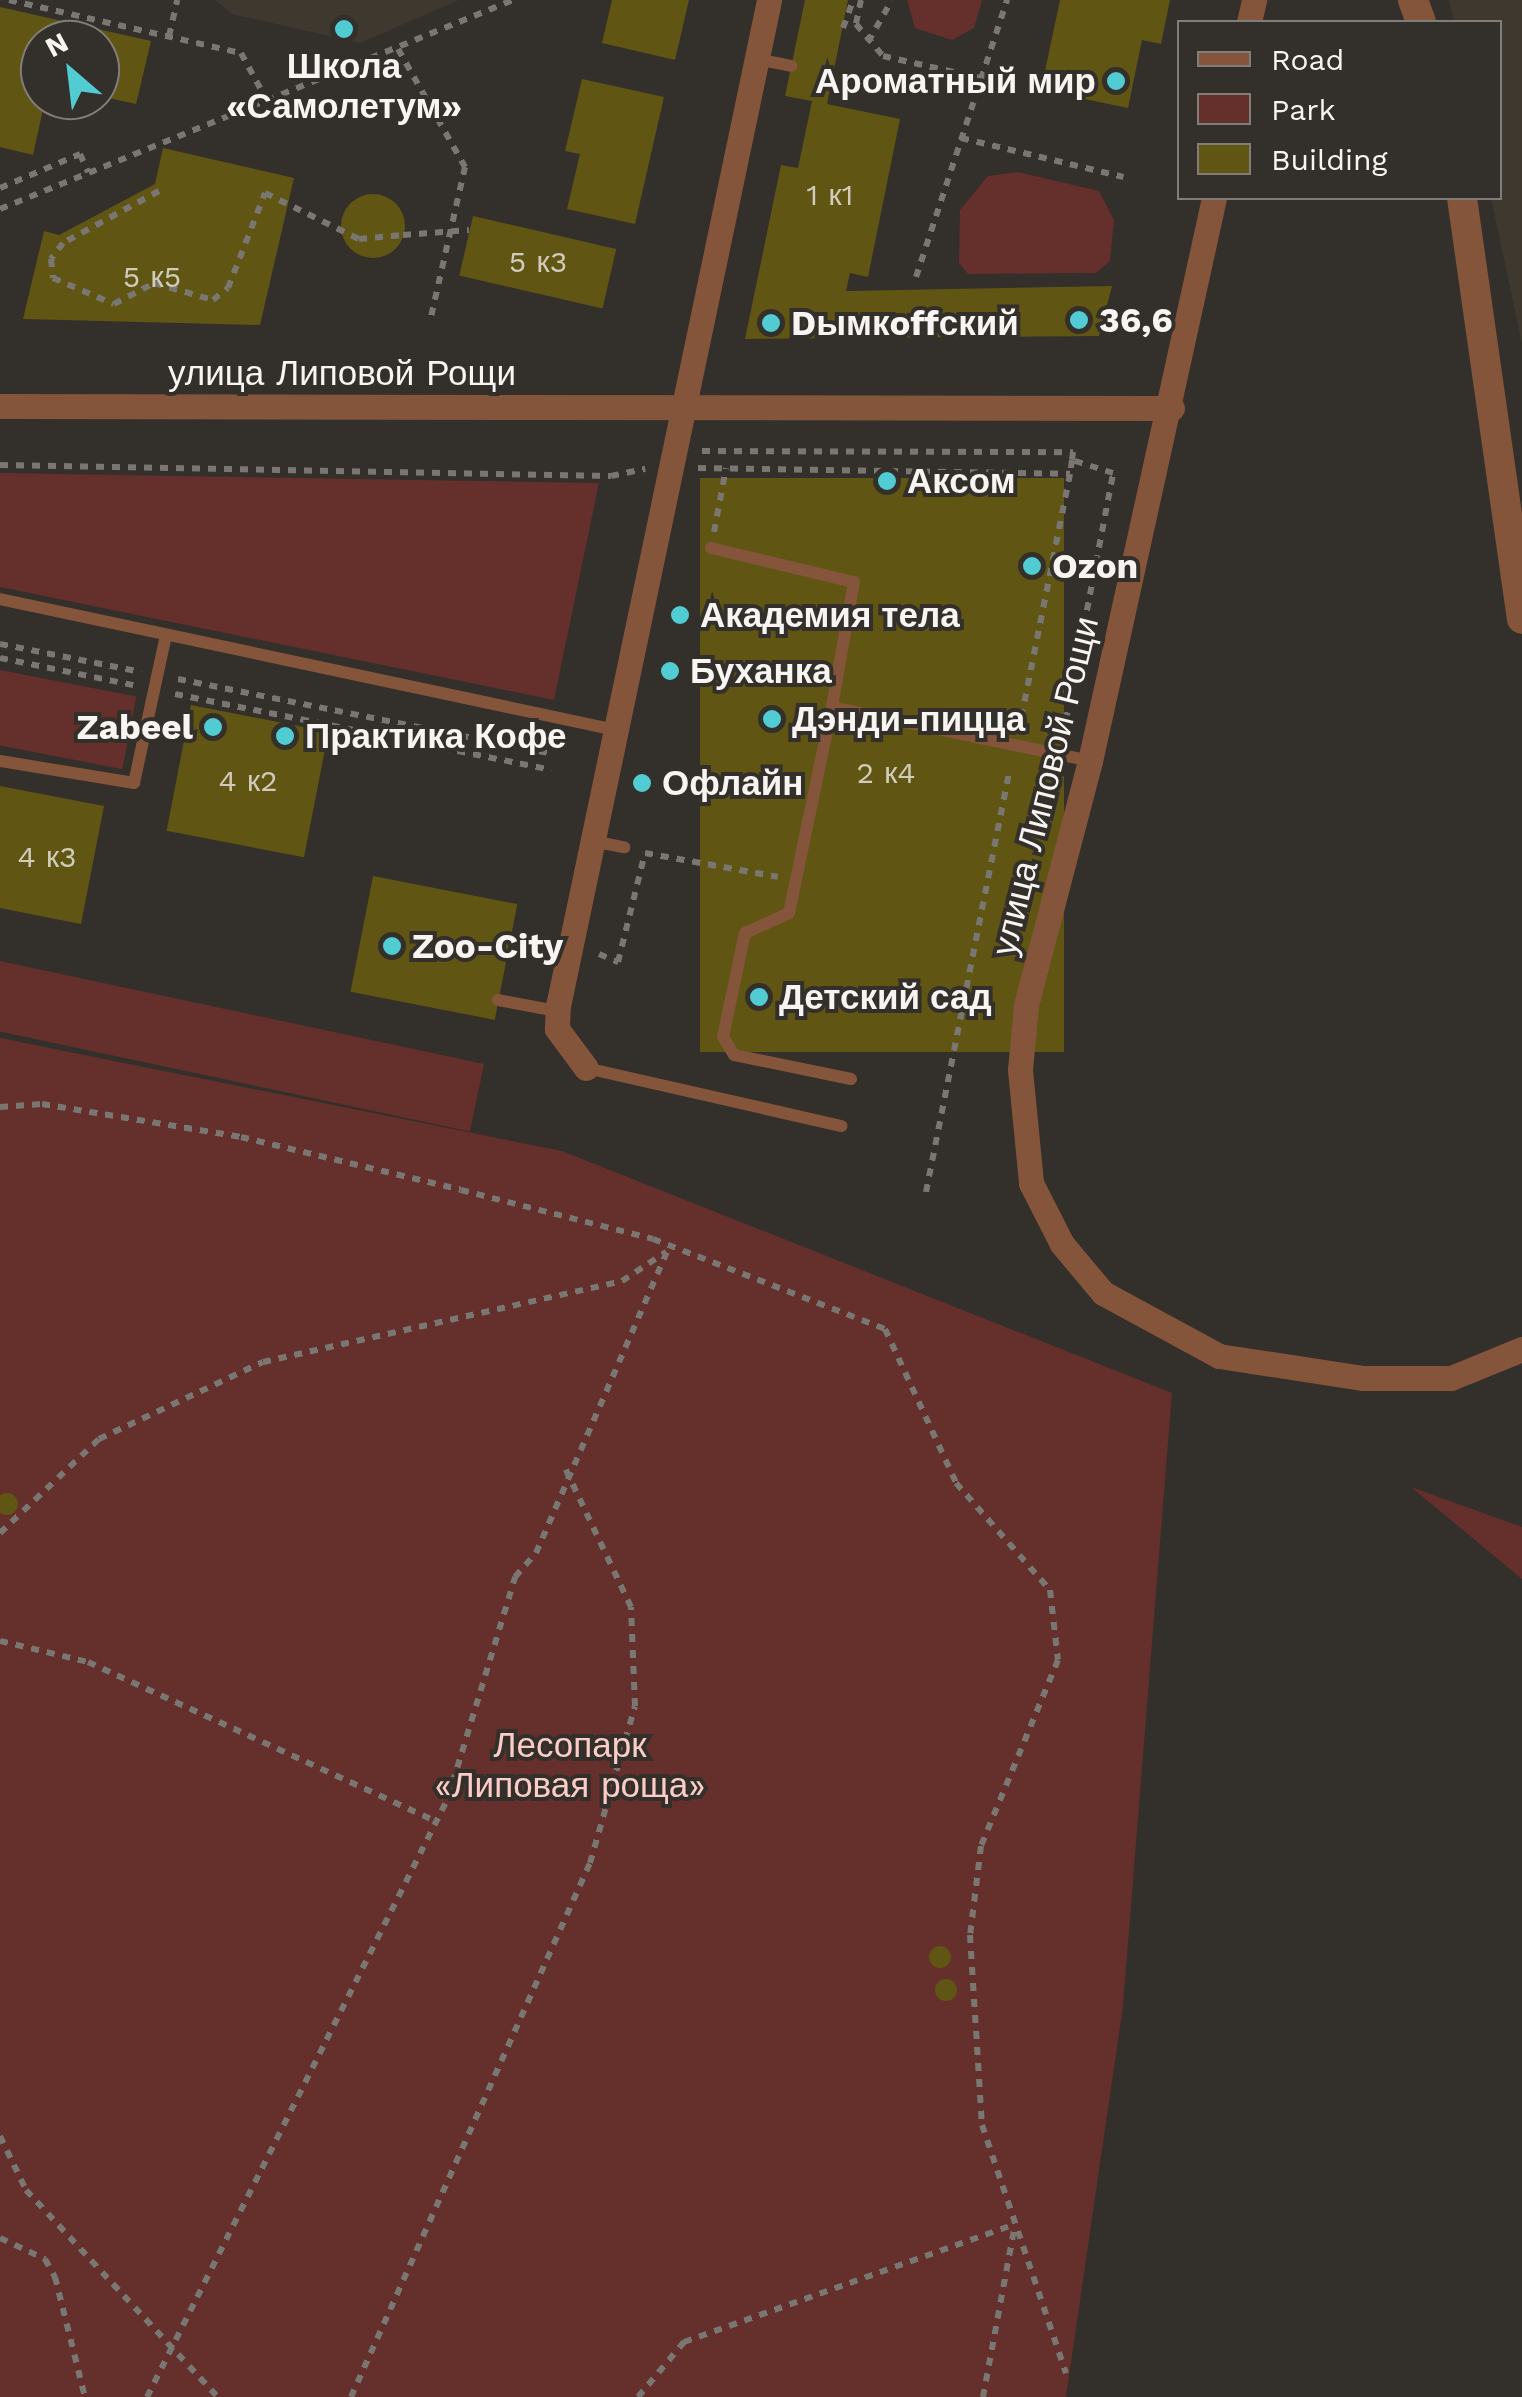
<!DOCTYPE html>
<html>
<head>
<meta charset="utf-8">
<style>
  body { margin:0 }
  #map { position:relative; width:1522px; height:2397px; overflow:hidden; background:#332f2a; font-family:"Work Sans",sans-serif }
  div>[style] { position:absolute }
  .built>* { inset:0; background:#3f382e }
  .green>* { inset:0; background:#652f2c; transform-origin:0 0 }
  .building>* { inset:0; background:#605513; transform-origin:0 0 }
  .round { border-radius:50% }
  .path>* { height:6px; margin-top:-3px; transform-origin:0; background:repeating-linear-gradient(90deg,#7a7772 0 8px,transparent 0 16px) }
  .service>* { height:12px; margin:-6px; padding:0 6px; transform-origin:6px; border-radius:6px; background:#84553a }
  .minor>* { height:25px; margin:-12.5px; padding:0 12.5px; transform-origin:12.5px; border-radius:12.5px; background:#84553a }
  .tertiary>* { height:30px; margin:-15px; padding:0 15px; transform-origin:15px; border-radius:15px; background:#84553a }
  .path-bridge>* { height:6px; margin-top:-3px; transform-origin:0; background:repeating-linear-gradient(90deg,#7a7772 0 8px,transparent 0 16px) }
  .dots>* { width:28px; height:28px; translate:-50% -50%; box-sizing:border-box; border:5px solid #332f2a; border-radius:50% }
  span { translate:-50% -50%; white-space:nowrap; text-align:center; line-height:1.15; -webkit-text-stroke:8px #332f2a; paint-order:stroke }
  .number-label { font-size:30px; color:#d1ccba }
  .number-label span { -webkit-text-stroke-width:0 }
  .poi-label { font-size:35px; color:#f7f4f1; font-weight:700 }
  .right { translate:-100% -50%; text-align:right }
  .left { translate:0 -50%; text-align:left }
  .street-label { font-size:35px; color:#f7f4f1 }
  .park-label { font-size:35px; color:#fccdc8 }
  .legend { position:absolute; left:1177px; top:20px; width:325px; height:180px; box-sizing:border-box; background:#332f2a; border:2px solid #817e7a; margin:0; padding:12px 18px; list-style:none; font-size:30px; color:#f7f4f1 }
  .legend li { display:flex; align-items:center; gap:20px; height:50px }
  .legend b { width:50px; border:2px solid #817e7a }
  .north { position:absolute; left:20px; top:20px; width:100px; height:100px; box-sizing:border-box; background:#332f2a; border:2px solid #817e7a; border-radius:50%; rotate:332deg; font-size:28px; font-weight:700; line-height:40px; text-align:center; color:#f7f4f1 }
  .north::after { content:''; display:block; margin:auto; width:35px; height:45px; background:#51ccd2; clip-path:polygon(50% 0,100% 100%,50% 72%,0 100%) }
</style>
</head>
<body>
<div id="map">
  <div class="built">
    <div style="clip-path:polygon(215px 0,459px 0,360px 43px,232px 14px)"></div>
    <div style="clip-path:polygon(1449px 0,1522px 0,1522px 344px,1491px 198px,1500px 198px,1500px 22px,1454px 22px)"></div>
  </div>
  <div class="green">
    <div style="clip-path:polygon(907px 0,982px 0,974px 28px,952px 40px,915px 28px)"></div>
    <div style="clip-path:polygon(1018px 172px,1099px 191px,1114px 220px,1110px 261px,1096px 273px,968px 274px,959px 263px,960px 210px,988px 176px)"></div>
    <div style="clip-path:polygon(0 473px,599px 483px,554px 700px,0 587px)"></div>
    <div style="left:0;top:670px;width:139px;height:74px;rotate:11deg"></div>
    <div style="left:0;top:961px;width:495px;height:69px;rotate:12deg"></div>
    <div style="clip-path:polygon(0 1038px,562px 1151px,1172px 1393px,1123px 2006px,1066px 2397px,0 2397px)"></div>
    <div style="clip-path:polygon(1411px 1487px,1522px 1527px,1522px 1579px)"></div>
  </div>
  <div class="building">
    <div style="clip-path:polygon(612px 0,689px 0,675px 60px,602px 43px)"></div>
    <div style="clip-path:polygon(805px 0,848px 0,827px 104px,900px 119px,868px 277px,850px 273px,846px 291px,1112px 286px,1099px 336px,745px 339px,781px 165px,798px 168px,812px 101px,785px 96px)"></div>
    <div style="clip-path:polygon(1060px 0,1170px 0,1161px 44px,1142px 40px,1128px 108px,1041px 90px)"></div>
    <div style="clip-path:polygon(0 7px,151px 41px,136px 104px,100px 96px,100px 40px,40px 40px,45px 100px,33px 155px,0 147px)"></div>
    <div style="clip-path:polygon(582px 79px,664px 97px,635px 224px,567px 209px,580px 154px,565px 151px)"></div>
    <div style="clip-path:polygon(163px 148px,294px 178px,260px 325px,23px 319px,44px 231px,59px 235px,155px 184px)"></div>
    <div class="round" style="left:341px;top:194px;width:64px;height:64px"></div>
    <div style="left:473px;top:216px;width:147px;height:61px;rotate:13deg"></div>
    <div style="left:700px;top:478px;width:364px;height:574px"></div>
    <div style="left:191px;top:705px;width:140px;height:128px;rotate:11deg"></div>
    <div style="clip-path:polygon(0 786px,104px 806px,81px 924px,0 908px)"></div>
    <div style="left:373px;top:876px;width:147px;height:118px;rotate:11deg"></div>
    <div class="round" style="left:-4px;top:1493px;width:22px;height:22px"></div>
    <div class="round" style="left:929px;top:1946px;width:22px;height:22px"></div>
    <div class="round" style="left:935px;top:1979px;width:22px;height:22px"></div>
  </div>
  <div class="path">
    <div style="left:9px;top:0;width:238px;rotate:12.9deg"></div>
    <div style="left:241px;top:53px;width:50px;rotate:61.4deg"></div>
    <div style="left:861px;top:0;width:25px;rotate:102deg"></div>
    <div style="left:856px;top:24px;width:42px;rotate:49.8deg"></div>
    <div style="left:883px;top:56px;width:104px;rotate:12.8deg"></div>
    <div style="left:843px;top:28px;width:30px;rotate:-70deg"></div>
    <div style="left:169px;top:36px;width:37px;rotate:-77deg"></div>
    <div style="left:868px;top:42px;width:48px;rotate:-60.3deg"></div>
    <div style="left:398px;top:49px;width:136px;rotate:60.4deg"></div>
    <div style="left:465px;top:167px;width:158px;rotate:102.8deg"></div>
    <div style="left:961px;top:138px;width:167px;rotate:13.5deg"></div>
    <div style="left:0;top:188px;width:87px;rotate:-23deg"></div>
    <div style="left:80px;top:154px;width:20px;rotate:66deg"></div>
    <div style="left:159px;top:191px;width:109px;rotate:151.6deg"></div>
    <div style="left:63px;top:243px;width:20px;rotate:127deg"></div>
    <div style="left:51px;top:259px;width:19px;rotate:84deg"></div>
    <div style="left:53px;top:278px;width:66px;rotate:23.1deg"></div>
    <div style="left:114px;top:304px;width:45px;rotate:-27.7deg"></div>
    <div style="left:154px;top:283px;width:61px;rotate:16.1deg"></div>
    <div style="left:213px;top:300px;width:19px;rotate:-39deg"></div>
    <div style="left:228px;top:288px;width:102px;rotate:-68.7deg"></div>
    <div style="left:265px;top:193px;width:105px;rotate:26.1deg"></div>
    <div style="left:359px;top:239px;width:44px;rotate:-5.2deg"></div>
    <div style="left:0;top:209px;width:554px;rotate:-22.17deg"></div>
    <div style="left:916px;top:277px;width:292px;rotate:-71.8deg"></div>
    <div style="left:702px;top:451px;width:371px;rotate:0.2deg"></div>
    <div style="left:1073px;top:452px;width:8px;rotate:97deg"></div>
    <div style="left:0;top:465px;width:611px;rotate:1.03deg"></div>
    <div style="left:611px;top:476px;width:35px;rotate:-12deg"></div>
    <div style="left:698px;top:468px;width:372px;rotate:0.9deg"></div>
    <div style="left:1070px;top:474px;width:260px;rotate:101.3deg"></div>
    <div style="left:714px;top:532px;width:65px;rotate:-79.4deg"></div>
    <div style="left:0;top:644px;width:144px;rotate:11.2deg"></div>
    <div style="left:0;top:658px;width:136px;rotate:11.5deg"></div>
    <div style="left:178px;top:679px;width:383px;rotate:11.3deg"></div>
    <div style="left:175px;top:694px;width:384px;rotate:11.4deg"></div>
    <div style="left:1063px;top:736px;width:268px;rotate:-79.2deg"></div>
    <div style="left:1113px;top:473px;width:43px;rotate:-162.4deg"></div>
    <div style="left:1072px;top:460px;width:14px;rotate:98deg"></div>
    <div style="left:599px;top:954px;width:21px;rotate:23deg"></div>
    <div style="left:618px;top:962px;width:112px;rotate:-76.1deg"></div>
    <div style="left:645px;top:853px;width:135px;rotate:10.2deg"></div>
    <div style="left:0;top:1107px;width:42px;rotate:-4.1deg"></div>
    <div style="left:42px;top:1104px;width:202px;rotate:9.4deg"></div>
    <div style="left:241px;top:1137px;width:226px;rotate:13.5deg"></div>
    <div style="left:461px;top:1190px;width:198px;rotate:14.3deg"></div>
    <div style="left:653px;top:1239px;width:249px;rotate:21.2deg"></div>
    <div style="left:885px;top:1329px;width:170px;rotate:65.2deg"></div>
    <div style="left:956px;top:1483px;width:142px;rotate:48.7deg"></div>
    <div style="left:1050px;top:1590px;width:70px;rotate:83.5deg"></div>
    <div style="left:1058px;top:1660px;width:201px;rotate:112.5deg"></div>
    <div style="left:981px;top:1846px;width:90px;rotate:97deg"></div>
    <div style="left:970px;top:1935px;width:190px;rotate:86.4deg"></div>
    <div style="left:982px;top:2125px;width:262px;rotate:71.3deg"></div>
    <div style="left:926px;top:1192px;width:428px;rotate:-78.8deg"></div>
    <div style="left:0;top:1533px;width:137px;rotate:-43.5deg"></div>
    <div style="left:99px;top:1439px;width:181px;rotate:-25.2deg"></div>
    <div style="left:263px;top:1362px;width:368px;rotate:-12.7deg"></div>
    <div style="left:622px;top:1281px;width:53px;rotate:-33.4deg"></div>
    <div style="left:0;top:1641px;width:90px;rotate:13.4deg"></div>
    <div style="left:88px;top:1662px;width:383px;rotate:24.6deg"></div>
    <div style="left:0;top:2136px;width:60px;rotate:64.3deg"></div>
    <div style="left:26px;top:2190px;width:282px;rotate:47.2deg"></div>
    <div style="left:0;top:2238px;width:50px;rotate:25deg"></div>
    <div style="left:45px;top:2259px;width:21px;rotate:61deg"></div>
    <div style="left:55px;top:2277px;width:124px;rotate:76deg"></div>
    <div style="left:147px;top:2397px;width:670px;rotate:-63.32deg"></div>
    <div style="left:448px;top:1798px;width:231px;rotate:-73.1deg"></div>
    <div style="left:515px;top:1577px;width:32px;rotate:-49deg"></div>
    <div style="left:536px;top:1553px;width:328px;rotate:-66.5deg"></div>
    <div style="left:351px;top:2397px;width:585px;rotate:-65.89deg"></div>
    <div style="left:590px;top:1863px;width:163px;rotate:-74deg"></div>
    <div style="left:635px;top:1706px;width:99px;rotate:-92.3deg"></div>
    <div style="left:631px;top:1607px;width:154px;rotate:-115.4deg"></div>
    <div style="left:638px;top:2397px;width:72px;rotate:-50.1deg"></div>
    <div style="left:684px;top:2342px;width:351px;rotate:-19.6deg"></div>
    <div style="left:983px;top:2397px;width:175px;rotate:-79.5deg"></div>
  </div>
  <div class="service">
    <div style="left:756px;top:59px;width:36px;rotate:11deg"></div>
    <div style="left:711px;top:548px;width:147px;rotate:13.4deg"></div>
    <div style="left:854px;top:582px;width:127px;rotate:100deg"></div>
    <div style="left:0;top:599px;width:630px;rotate:12.01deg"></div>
    <div style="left:0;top:761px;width:136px;rotate:9.3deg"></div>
    <div style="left:134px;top:783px;width:151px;rotate:-77.8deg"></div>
    <div style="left:592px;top:841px;width:33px;rotate:11deg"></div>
    <div style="left:498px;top:1000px;width:60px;rotate:10.6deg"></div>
    <div style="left:586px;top:1068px;width:262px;rotate:12.8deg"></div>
    <div style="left:851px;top:1079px;width:119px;rotate:-168.4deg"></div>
    <div style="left:734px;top:1055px;width:21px;rotate:-121deg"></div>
    <div style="left:723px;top:1037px;width:106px;rotate:-78.1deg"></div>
    <div style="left:745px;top:933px;width:48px;rotate:-24.4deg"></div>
    <div style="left:789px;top:913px;width:210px;rotate:-78.2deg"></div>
    <div style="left:832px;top:707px;width:264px;rotate:11.8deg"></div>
  </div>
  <div class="minor">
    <div style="left:1249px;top:22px;width:23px;rotate:-77deg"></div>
    <div style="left:1214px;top:198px;width:576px;rotate:102.42deg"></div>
    <div style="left:1090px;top:761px;width:252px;rotate:104.7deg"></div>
    <div style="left:1026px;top:1005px;width:65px;rotate:95.3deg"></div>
    <div style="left:1020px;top:1070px;width:114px;rotate:84.4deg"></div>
    <div style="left:1031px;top:1183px;width:68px;rotate:63.1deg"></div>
    <div style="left:1062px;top:1244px;width:64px;rotate:50.1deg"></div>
    <div style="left:1103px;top:1293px;width:132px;rotate:28.5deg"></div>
    <div style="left:1219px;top:1356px;width:146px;rotate:8.7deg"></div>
    <div style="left:1363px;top:1378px;width:88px"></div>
    <div style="left:1451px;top:1378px;width:77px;rotate:-22.2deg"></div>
    <div style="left:0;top:406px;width:1172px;rotate:0.1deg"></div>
    <div style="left:586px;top:1068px;width:49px;rotate:-126.6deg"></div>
    <div style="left:557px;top:1029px;width:23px;rotate:-88deg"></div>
    <div style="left:558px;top:1006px;width:1028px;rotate:-78.15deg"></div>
  </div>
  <div class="tertiary">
    <div style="left:1413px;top:0;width:23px;rotate:70deg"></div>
    <div style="left:1462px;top:198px;width:425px;rotate:81.9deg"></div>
  </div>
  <div class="path-bridge">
    <div style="left:403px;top:235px;width:66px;rotate:-4.3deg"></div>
  </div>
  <div class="dots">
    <div style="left:344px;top:29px;background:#51ccd2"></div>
    <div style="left:1116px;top:81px;background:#51ccd2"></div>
    <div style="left:1079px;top:320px;background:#51ccd2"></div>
    <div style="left:771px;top:323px;background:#51ccd2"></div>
    <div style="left:887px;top:481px;background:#51ccd2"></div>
    <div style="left:1032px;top:566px;background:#51ccd2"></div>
    <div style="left:680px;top:615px;background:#51ccd2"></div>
    <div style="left:670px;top:671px;background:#51ccd2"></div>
    <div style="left:772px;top:719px;background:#51ccd2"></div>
    <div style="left:213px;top:727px;background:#51ccd2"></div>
    <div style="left:285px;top:736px;background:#51ccd2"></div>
    <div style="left:642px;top:783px;background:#51ccd2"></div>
    <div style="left:392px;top:946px;background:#51ccd2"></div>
    <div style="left:759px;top:997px;background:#51ccd2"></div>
  </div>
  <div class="number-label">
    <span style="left:830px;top:195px">1 к1</span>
    <span style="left:538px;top:262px">5 к3</span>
    <span style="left:152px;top:277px">5 к5</span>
    <span style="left:886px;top:773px">2 к4</span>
    <span style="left:248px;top:781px">4 к2</span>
    <span style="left:47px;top:857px">4 к3</span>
  </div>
  <div class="poi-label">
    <span style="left:344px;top:86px">Школа<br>«Самолетум»</span>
    <span class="right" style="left:1096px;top:81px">Ароматный мир</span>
    <span class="left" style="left:1099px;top:320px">36,6</span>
    <span class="left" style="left:791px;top:323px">Dымкoffский</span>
    <span class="left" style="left:907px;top:481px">Аксом</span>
    <span class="left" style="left:1052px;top:566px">Ozon</span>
    <span class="left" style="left:700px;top:615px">Академия тела</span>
    <span class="left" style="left:690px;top:671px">Буханка</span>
    <span class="left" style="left:792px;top:719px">Дэнди-пицца</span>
    <span class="right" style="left:193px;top:727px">Zabeel</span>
    <span class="left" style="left:305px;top:736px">Практика Кофе</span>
    <span class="left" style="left:662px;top:783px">Офлайн</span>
    <span class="left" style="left:412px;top:946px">Zoo-City</span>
    <span class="left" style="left:779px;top:997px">Детский сад</span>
  </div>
  <div class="street-label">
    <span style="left:342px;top:373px">улица Липовой Рощи</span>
    <span style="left:1045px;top:786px;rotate:-76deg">улица Липовой Рощи</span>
  </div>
  <div class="park-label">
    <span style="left:570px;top:1765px">Лесопарк<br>«Липовая роща»</span>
  </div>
  <ul class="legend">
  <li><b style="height:12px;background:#84553a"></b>Road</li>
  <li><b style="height:28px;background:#652f2c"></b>Park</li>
  <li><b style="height:28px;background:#605513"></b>Building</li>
  </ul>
  <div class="north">N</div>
</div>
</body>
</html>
